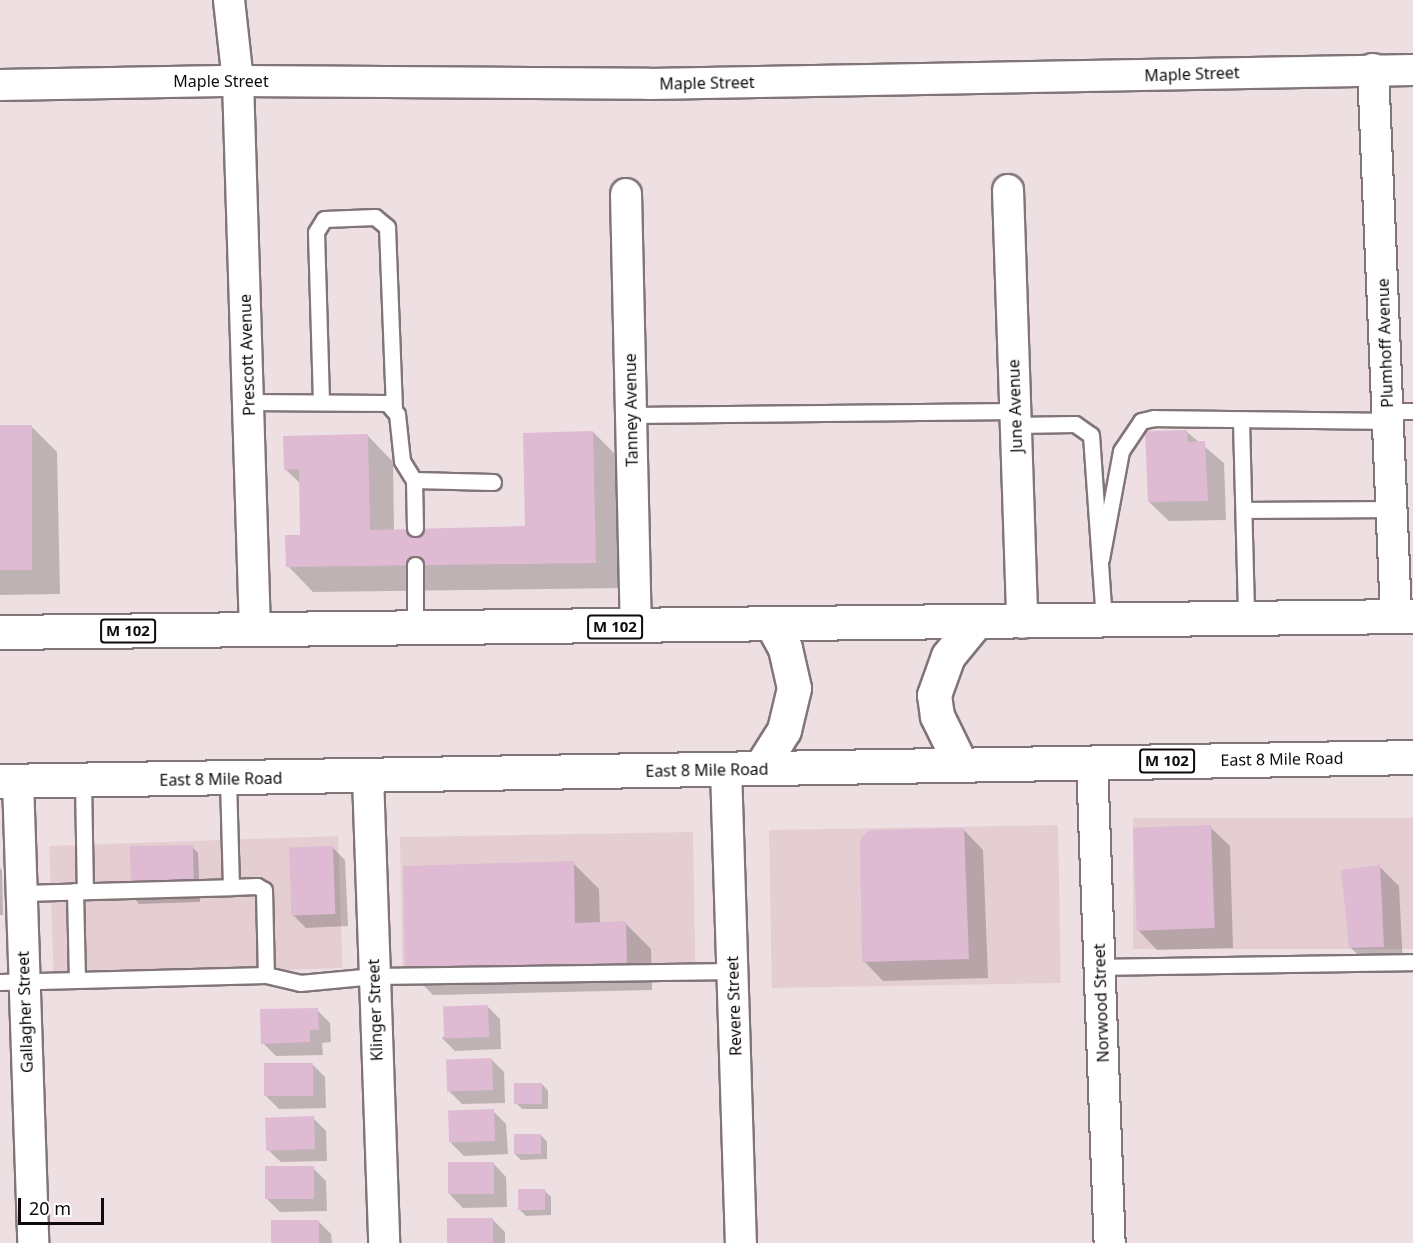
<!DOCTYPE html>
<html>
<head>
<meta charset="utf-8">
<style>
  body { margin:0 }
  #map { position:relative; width:1413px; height:1243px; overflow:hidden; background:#eedfe2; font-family:"Noto Sans",sans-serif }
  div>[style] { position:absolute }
  .built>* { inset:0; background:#e4ced2; transform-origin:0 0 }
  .shadow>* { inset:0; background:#0003 }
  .building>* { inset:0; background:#debad3; transform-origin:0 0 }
  .roads { filter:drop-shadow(2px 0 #827578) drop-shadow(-2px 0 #827578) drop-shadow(0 2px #827578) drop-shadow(0 -2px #827578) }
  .lane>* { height:15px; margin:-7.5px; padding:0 7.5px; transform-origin:7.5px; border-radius:7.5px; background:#fff }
  .street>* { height:30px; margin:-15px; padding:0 15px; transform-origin:15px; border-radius:15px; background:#fff }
  .highway>* { height:33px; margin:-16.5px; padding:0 16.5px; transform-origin:16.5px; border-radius:16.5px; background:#fff }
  span { translate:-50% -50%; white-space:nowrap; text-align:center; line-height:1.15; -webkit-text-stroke:4.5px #fff; paint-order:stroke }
  .shield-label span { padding:2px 4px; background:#fff; border:2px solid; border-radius:4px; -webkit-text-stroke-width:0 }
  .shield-label { font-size:15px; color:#0f0a0b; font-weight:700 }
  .street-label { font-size:16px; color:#0f0a0b }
  .scale { position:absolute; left:18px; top:1198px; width:86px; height:27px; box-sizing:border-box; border:3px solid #0f0a0b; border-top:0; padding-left:8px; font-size:18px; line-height:21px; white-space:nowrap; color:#0f0a0b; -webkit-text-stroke:4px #fff; paint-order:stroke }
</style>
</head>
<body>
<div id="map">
  <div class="built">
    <div style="left:1413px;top:818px;width:131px;height:280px;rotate:90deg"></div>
    <div style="left:1058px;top:825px;width:158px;height:289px;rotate:89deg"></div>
    <div style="left:693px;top:832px;width:133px;height:293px;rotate:89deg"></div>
    <div style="left:338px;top:836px;width:132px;height:289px;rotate:88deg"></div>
  </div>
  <div class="shadow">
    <div style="clip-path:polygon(31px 426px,57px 452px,60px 594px,0 595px,0 427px)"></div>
    <div style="clip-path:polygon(593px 432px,619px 458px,621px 588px,313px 592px,288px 566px,301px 537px,301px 484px,285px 469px,368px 436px,393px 462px,394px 531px,527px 528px)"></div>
    <div style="clip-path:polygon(1187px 432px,1224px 463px,1226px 520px,1169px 521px,1149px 502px)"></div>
    <div style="clip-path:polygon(1210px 827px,1230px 846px,1233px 948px,1157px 950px,1138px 930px)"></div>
    <div style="clip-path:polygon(964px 830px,983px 850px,988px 978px,883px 981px,864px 961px)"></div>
    <div style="clip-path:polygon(192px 847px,198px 853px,200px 902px,139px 904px,133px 897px)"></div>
    <div style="clip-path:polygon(332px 847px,345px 860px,348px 926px,306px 928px,293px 915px)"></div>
    <div style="clip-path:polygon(573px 863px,599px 889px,600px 924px,625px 923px,651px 949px,652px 990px,433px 995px,407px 969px)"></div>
    <div style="clip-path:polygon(1380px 867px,1399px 886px,1403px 966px,1370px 967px,1350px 947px)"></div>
    <div style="clip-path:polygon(0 868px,2px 870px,3px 915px,0 915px)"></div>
    <div style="clip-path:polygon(487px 1006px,500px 1019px,501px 1049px,455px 1051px,442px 1038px)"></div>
    <div style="clip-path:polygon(317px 1010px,330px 1023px,331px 1042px,322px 1043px,323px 1055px,276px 1056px,263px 1043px)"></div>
    <div style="clip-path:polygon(491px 1059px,504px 1072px,505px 1103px,462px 1104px,449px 1091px)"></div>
    <div style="clip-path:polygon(312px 1064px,325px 1077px,326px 1108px,279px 1109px,266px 1096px)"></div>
    <div style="clip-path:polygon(542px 1084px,548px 1091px,548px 1109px,522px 1109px,516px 1103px)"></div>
    <div style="clip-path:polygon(493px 1111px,506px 1124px,508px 1154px,464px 1156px,451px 1143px)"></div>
    <div style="clip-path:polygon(313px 1118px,326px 1131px,327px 1161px,281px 1162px,267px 1149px)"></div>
    <div style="clip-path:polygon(541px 1135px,547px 1142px,547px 1159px,521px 1160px,515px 1154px)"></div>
    <div style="clip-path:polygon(493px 1163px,506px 1177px,507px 1207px,463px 1208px,450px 1195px)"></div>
    <div style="clip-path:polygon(313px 1168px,326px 1181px,327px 1211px,280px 1212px,267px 1199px)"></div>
    <div style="clip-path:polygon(545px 1191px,551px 1197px,551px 1215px,526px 1216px,519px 1209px)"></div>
    <div style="clip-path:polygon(492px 1219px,505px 1232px,505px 1243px,449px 1243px)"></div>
    <div style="clip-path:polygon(318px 1221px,331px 1234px,332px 1243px,272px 1243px)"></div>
  </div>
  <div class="building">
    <div style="left:0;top:425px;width:32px;height:145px"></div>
    <div style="clip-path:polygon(1187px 430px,1188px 442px,1205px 441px,1208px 501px,1148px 502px,1145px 431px)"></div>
    <div style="clip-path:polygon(593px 431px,596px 563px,286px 567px,285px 535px,300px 535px,299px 469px,284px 470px,283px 436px,368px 434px,370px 530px,525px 526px,523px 433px)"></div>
    <div style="left:1211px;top:825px;width:103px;height:78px;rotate:88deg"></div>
    <div style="clip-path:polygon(964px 828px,969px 959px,862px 962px,860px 840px,869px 830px)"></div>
    <div style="left:193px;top:845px;width:52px;height:63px;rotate:89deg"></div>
    <div style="left:333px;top:846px;width:68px;height:44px;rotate:88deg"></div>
    <div style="clip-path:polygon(574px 861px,575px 923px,626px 921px,627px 965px,405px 970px,403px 866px)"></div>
    <div style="clip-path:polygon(1380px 865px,1384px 947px,1349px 948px,1341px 870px)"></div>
    <div style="left:488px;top:1005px;width:32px;height:45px;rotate:88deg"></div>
    <div style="clip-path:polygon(318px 1008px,319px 1030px,310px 1030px,310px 1042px,261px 1044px,260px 1009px)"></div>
    <div style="left:492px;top:1058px;width:32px;height:46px;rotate:88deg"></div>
    <div style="left:313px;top:1063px;width:33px;height:49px;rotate:90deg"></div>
    <div style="left:514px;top:1083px;width:28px;height:21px"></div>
    <div style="left:494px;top:1109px;width:32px;height:46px;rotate:88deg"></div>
    <div style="left:314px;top:1116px;width:33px;height:49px;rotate:88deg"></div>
    <div style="left:514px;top:1134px;width:27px;height:20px"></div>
    <div style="left:494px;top:1162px;width:32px;height:46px;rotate:90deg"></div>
    <div style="left:314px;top:1166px;width:33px;height:49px;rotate:90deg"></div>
    <div style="left:545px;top:1189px;width:21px;height:27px;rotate:90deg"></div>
    <div style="left:493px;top:1218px;width:25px;height:46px;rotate:90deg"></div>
    <div style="left:319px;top:1220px;width:23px;height:48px;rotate:90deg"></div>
  </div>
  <div class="roads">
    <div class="lane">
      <div style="left:321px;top:401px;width:169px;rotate:-91.7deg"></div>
      <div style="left:316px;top:232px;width:15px;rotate:-58deg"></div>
      <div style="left:324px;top:219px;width:51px;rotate:-2.2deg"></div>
      <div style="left:375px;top:217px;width:16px;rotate:40deg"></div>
      <div style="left:387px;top:227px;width:184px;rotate:87.8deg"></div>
      <div style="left:248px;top:402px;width:139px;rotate:0.4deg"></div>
      <div style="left:387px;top:403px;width:15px;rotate:48deg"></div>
      <div style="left:397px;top:414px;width:47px;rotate:83.9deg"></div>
      <div style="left:402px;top:461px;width:22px;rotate:58deg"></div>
      <div style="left:414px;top:480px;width:79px;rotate:1.5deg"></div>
      <div style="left:1388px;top:411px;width:25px"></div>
      <div style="left:631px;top:415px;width:385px;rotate:-0.6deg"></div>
      <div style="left:1241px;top:421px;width:197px;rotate:88.5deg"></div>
      <div style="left:1016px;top:425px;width:59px;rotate:-1deg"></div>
      <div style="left:1075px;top:424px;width:19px;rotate:35deg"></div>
      <div style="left:1091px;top:435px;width:186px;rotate:86deg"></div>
      <div style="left:414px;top:480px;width:48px;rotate:88.8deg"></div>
      <div style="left:1244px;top:510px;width:148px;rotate:-0.4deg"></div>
      <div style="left:1101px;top:559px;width:110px;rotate:-79.5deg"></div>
      <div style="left:1121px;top:451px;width:36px;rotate:-56deg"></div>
      <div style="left:1141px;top:421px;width:13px;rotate:-13deg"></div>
      <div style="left:1154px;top:418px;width:234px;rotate:0.7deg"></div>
      <div style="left:415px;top:628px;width:63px;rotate:-90deg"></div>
      <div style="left:83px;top:781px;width:110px;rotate:89deg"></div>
      <div style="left:231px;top:887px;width:26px;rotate:-2deg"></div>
      <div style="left:257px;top:886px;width:8px;rotate:30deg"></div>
      <div style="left:264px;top:890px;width:85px;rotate:88.7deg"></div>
      <div style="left:21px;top:893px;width:210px;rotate:-1.6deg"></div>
      <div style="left:231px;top:887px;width:108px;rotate:-91.6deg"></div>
      <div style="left:1100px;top:967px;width:313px;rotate:-0.9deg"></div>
      <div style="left:77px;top:980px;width:189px;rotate:-1.5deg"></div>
      <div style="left:266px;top:975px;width:35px;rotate:13deg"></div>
      <div style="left:300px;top:983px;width:74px;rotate:-5.4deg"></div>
      <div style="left:374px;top:976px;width:359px;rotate:-0.8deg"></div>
      <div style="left:0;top:982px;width:77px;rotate:-1.5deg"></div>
      <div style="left:77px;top:980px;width:89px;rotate:-91.3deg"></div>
    </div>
    <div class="street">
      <div style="left:229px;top:0;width:81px;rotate:83.7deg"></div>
      <div style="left:238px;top:81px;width:549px;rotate:88.23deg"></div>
      <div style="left:1373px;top:69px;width:547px;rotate:87.59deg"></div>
      <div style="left:0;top:85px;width:238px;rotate:-1deg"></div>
      <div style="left:238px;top:81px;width:411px;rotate:0.4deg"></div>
      <div style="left:649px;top:84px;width:764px;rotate:-1.05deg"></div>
      <div style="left:1008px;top:190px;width:433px;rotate:88.1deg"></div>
      <div style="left:626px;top:194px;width:432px;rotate:88.7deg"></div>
      <div style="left:1092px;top:762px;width:481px;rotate:87.9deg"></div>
      <div style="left:726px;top:769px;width:474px;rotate:88.2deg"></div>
      <div style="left:368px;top:777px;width:466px;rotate:88deg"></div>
      <div style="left:18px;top:781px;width:462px;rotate:88.1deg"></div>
    </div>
    <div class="highway">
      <div style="left:0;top:632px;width:1413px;rotate:-0.65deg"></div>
      <div style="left:961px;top:765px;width:55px;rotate:-116.1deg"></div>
      <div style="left:937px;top:716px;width:21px;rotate:-98deg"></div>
      <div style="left:934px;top:695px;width:41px;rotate:-70.3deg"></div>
      <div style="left:948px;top:656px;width:43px;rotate:-50.7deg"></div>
      <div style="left:760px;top:768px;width:45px;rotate:-57.7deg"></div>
      <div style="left:784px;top:730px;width:43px;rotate:-76.6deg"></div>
      <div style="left:794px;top:688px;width:41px;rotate:-102.7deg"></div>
      <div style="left:785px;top:648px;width:26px;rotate:-119deg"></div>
      <div style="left:0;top:781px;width:1413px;rotate:-0.97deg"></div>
    </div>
  </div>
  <div class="shield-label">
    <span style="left:615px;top:627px">M 102</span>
    <span style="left:128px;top:631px">M 102</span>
    <span style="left:1167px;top:761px">M 102</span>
  </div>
  <div class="street-label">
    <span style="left:1192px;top:74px;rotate:-2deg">Maple Street</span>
    <span style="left:221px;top:81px">Maple Street</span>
    <span style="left:707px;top:83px;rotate:-1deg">Maple Street</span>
    <span style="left:1385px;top:343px;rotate:-92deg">Plumhoff Avenue</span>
    <span style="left:247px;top:355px;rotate:-92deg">Prescott Avenue</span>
    <span style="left:1015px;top:406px;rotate:-92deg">June Avenue</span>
    <span style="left:631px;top:410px;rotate:-91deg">Tanney Avenue</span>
    <span style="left:1282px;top:759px;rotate:-1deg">East 8 Mile Road</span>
    <span style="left:707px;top:770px;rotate:-1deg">East 8 Mile Road</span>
    <span style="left:221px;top:779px;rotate:-1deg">East 8 Mile Road</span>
    <span style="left:1101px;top:1003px;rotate:-92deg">Norwood Street</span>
    <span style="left:734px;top:1006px;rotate:-92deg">Revere Street</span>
    <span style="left:375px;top:1010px;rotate:-92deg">Klinger Street</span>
    <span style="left:25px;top:1012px;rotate:-92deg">Gallagher Street</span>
  </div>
  <div class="scale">20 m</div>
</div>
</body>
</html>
